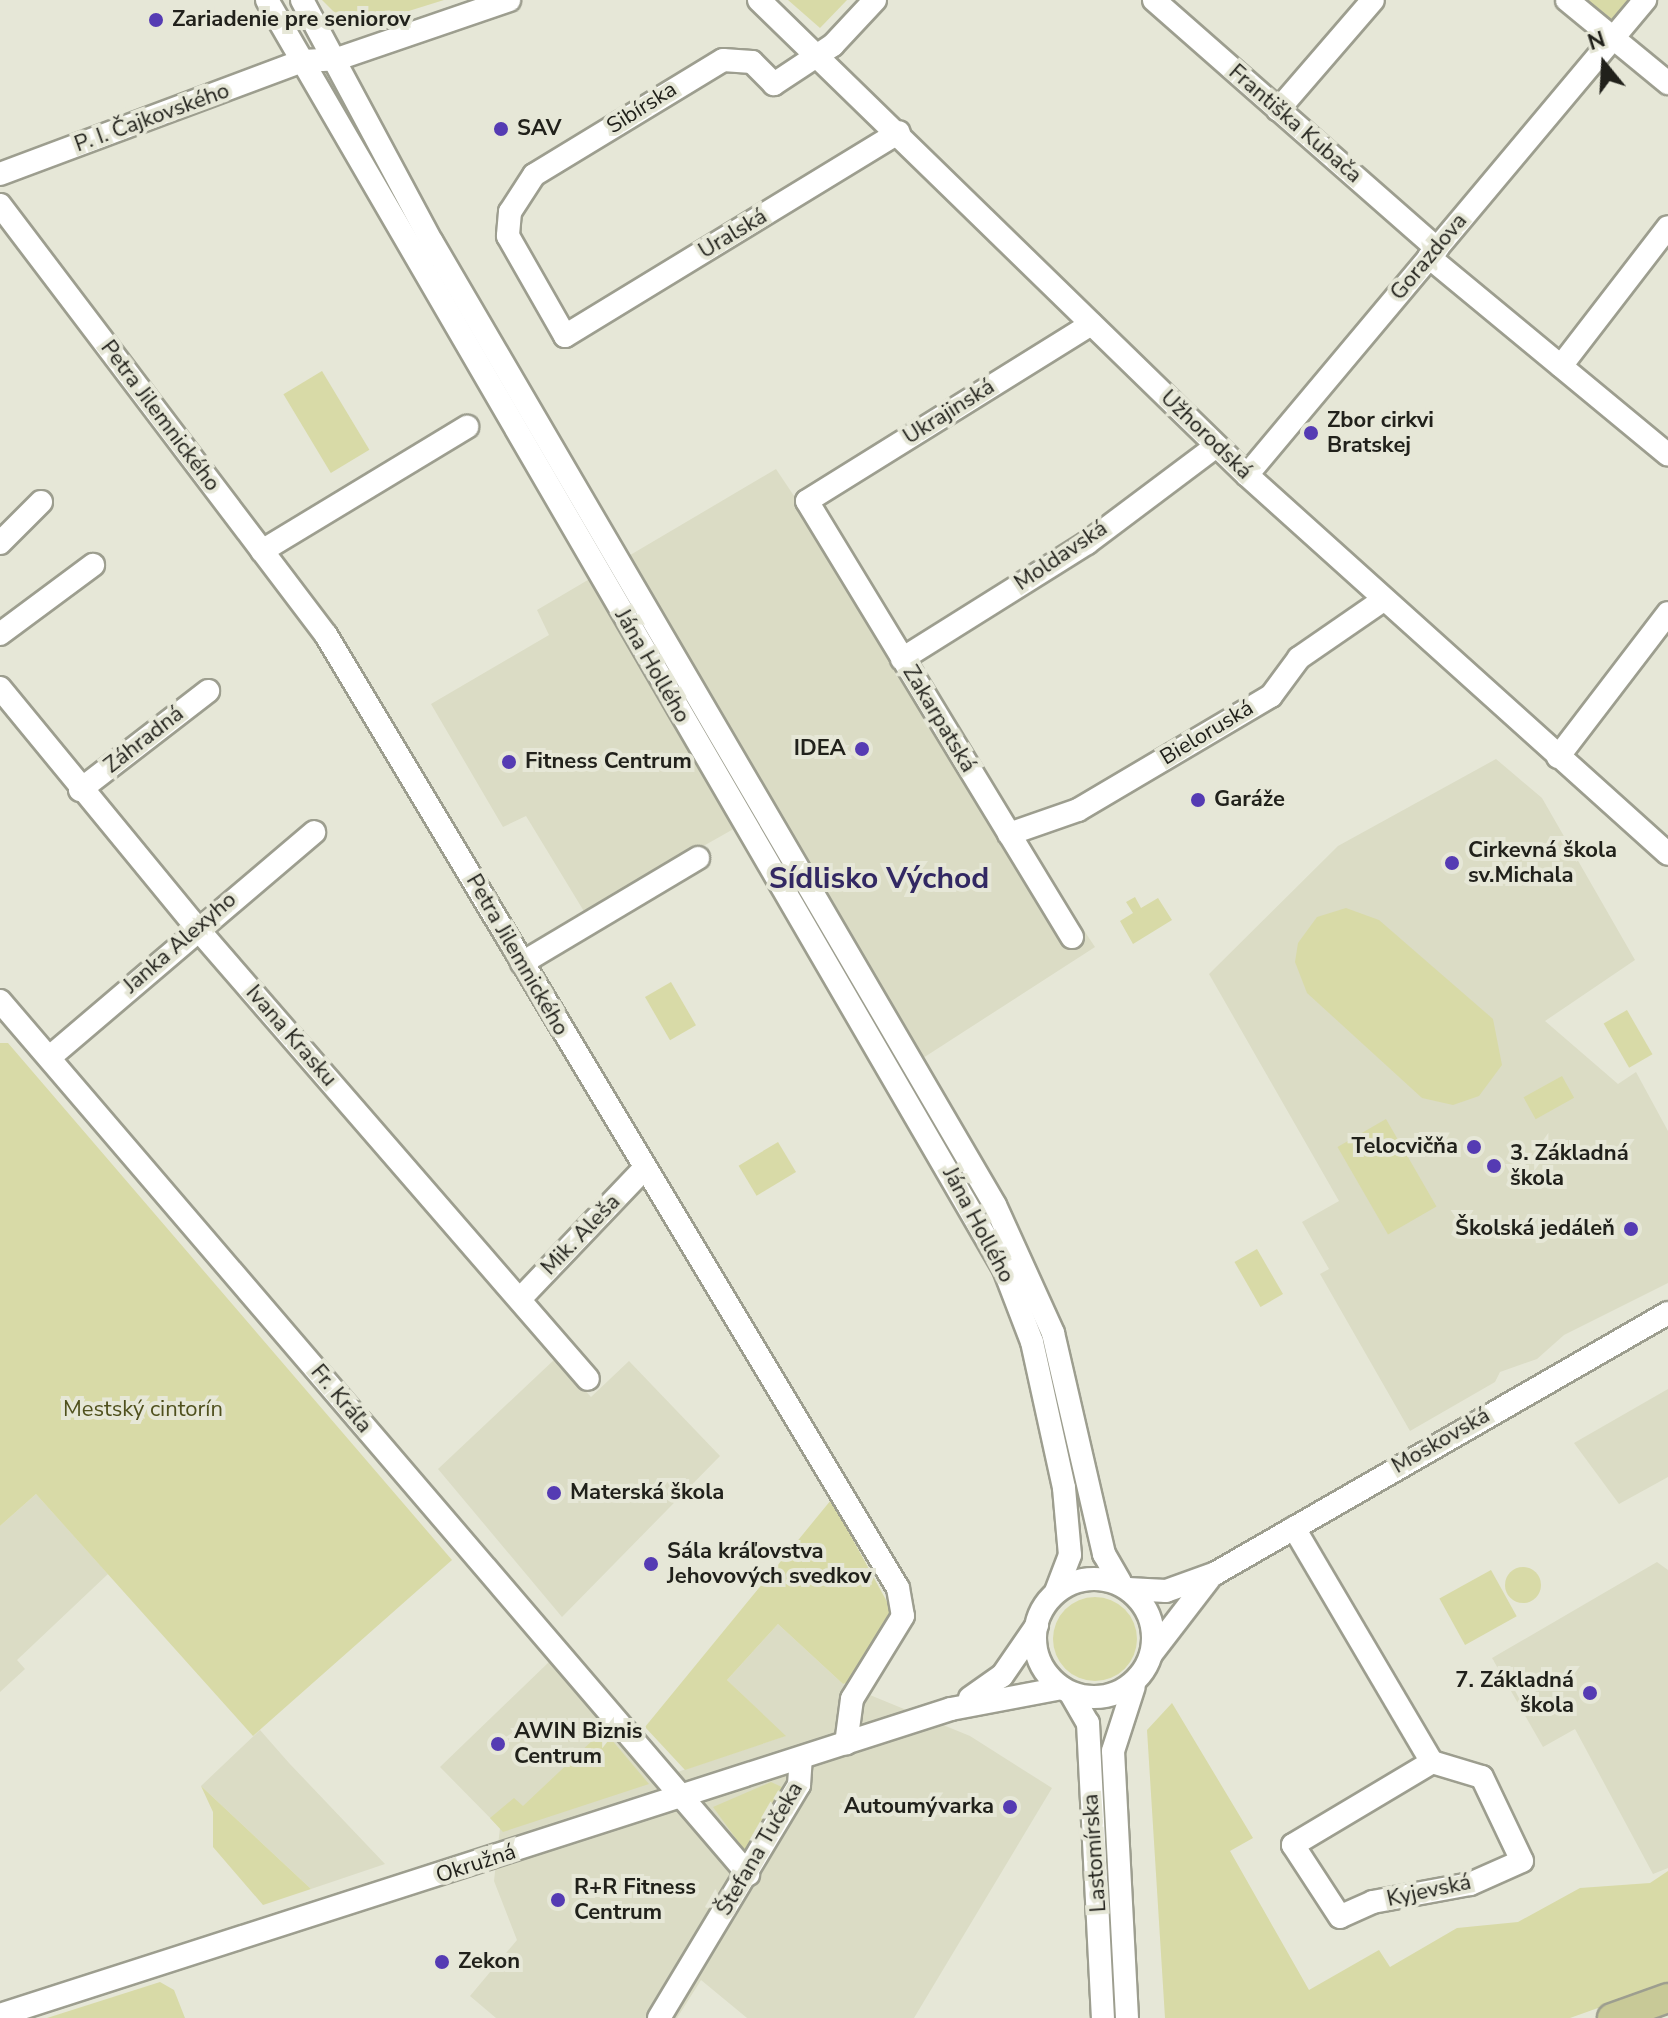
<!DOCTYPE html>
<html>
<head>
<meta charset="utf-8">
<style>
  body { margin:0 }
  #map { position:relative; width:1668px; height:2018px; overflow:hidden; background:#e6e7d7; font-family:"Nunito Sans",sans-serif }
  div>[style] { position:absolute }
  .built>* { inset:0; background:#dbdcc5 }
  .green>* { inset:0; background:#d8daa7; transform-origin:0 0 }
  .round { border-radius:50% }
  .roads { filter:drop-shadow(2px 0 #9d9e8f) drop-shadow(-2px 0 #9d9e8f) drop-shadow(0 2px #9d9e8f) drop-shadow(0 -2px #9d9e8f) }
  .minor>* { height:22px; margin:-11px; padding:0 11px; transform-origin:11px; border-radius:11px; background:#fff }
  .minor>.ring { margin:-11px; padding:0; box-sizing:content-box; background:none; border:22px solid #fff; border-radius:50% }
  .major>* { height:28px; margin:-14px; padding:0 14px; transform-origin:14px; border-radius:14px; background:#c8c997 }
  .dots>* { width:22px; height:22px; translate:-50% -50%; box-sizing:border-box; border:4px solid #e6e7d7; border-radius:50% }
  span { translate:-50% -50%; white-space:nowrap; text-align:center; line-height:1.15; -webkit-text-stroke:8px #e6e7d7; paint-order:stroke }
  .poi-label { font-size:22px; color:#21211b; font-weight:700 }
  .left { translate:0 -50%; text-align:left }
  .right { translate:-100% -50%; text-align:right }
  .street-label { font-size:22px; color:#21211b }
  .park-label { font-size:22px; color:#4f501d }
  .district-label { font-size:30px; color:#322863; font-weight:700 }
  .north { position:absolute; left:1564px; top:24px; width:80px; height:80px; -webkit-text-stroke:6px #e6e7d7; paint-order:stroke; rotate:342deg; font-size:22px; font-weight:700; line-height:32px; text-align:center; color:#21211b }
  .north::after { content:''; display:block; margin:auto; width:28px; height:36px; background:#21211b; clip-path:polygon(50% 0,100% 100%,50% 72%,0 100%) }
</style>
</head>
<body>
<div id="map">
  <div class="built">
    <div style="clip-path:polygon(776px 469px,1095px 947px,923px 1058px,776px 805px,585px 913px,526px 816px,503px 827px,431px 704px,549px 635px,537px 610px)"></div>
    <div style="clip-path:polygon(1496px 759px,1542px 798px,1635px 960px,1545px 1021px,1618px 1084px,1636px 1072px,1668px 1131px,1668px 1283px,1564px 1335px,1537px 1359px,1500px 1372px,1495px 1382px,1410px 1431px,1320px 1274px,1329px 1269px,1302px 1222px,1339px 1201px,1209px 974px,1338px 846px)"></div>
    <div style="clip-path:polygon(556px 1358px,591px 1397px,629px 1361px,720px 1456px,562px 1617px,438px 1469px)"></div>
    <div style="clip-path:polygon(1668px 1389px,1668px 1477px,1619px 1504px,1574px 1443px)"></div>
    <div style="clip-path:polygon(36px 1494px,108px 1574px,17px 1660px,25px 1669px,0 1692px,0 1526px)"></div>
    <div style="clip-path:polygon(1657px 1562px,1668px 1570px,1668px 1868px,1653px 1874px,1575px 1729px,1543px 1747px,1492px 1658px)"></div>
    <div style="clip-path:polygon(778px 1624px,843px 1684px,970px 1736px,1052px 1788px,914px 2018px,747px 2018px,701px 1980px,677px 2018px,496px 2018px,470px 1996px,517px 1940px,494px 1881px,500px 1828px,440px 1767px,550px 1661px,651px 1781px,785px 1736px,727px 1680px)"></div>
    <div style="clip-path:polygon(260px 1730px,289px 1763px,385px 1864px,311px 1889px,201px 1786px)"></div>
  </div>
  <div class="green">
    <div style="clip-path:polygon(322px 0,444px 0,367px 24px,342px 20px)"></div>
    <div style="clip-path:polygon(788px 0,847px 0,820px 28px)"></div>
    <div style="clip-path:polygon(1581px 0,1631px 0,1610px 26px)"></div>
    <div style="left:322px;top:371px;width:92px;height:45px;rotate:59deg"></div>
    <div style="clip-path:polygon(1135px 897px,1141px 908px,1158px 898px,1172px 920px,1133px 944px,1120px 921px,1133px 913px,1126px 902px)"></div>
    <div style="clip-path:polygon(1346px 908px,1379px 920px,1493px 1019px,1502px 1065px,1479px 1096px,1453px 1105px,1422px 1098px,1307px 993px,1295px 962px,1298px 943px,1317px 917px)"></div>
    <div style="left:671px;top:982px;width:50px;height:30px;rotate:60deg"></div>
    <div style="left:1627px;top:1010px;width:51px;height:27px;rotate:60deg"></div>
    <div style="clip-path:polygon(0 1043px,8px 1043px,452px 1560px,253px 1736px,36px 1494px,0 1526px)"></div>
    <div style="left:1562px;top:1076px;width:25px;height:44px;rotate:61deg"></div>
    <div style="left:1386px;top:1119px;width:101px;height:56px;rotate:60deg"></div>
    <div style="left:778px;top:1142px;width:35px;height:46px;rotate:59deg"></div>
    <div style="left:1257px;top:1249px;width:52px;height:26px;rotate:60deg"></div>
    <div style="clip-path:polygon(831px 1500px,896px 1618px,856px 1681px,843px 1684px,778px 1624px,727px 1680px,786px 1736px,685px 1770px,645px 1727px)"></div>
    <div class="round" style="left:1505px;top:1567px;width:36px;height:36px"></div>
    <div style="left:1491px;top:1570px;width:53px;height:59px;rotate:61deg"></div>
    <div class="round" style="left:1053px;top:1597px;width:84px;height:84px"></div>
    <div style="clip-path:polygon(1172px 1703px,1253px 1838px,1230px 1851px,1309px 1990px,1379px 1950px,1390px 1967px,1457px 1928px,1518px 1922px,1580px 1888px,1650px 1883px,1668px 1871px,1668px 1983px,1570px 2018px,1165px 2018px,1147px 1730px)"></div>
    <div style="clip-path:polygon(595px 1720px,649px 1784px,503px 1832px,490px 1818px,514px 1798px,523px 1806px,594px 1739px,585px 1729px)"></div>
    <div style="clip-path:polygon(771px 1782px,784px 1788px,745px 1851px,713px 1807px)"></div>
    <div style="clip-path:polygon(201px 1786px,311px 1889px,263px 1905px,213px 1847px,213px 1812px)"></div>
    <div style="clip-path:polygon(160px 1982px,174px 1990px,185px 2018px,47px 2018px)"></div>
  </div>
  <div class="roads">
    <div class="minor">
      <div style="left:267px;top:0;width:1467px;rotate:59.85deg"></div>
      <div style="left:1004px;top:1269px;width:78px;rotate:69deg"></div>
      <div style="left:1032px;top:1342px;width:149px;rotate:77.6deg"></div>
      <div style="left:1064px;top:1488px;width:67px;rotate:84.9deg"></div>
      <div style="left:1070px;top:1555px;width:40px;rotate:111deg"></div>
      <div style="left:302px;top:0;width:275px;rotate:61.8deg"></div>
      <div style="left:432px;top:242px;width:1115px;rotate:59.69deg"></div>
      <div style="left:995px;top:1205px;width:141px;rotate:65.6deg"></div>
      <div style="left:1053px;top:1333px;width:227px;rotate:77deg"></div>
      <div style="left:1104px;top:1554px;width:32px;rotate:60deg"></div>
      <div style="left:759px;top:0;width:681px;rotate:44.23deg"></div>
      <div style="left:1247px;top:475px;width:566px;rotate:41.99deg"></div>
      <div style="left:875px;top:0;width:62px;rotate:133deg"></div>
      <div style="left:833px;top:45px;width:71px;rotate:146.5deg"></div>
      <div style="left:774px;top:84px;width:31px;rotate:-135deg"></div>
      <div style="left:752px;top:62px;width:29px;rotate:-176deg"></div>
      <div style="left:723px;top:60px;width:221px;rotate:148.7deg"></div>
      <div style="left:534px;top:175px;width:44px;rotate:123deg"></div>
      <div style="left:510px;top:212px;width:24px;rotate:95deg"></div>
      <div style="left:508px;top:236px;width:115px;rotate:60.3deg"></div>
      <div style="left:565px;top:336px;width:391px;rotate:-31.4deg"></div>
      <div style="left:1154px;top:0;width:377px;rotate:41.3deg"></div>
      <div style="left:1567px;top:0;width:131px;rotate:39.4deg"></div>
      <div style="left:1278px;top:110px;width:145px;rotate:-49.2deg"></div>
      <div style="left:0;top:174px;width:323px;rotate:-20.5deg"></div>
      <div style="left:303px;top:61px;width:34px;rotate:-3deg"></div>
      <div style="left:337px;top:59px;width:182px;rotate:-18.9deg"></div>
      <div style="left:0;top:205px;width:540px;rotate:52.83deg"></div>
      <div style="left:326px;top:635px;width:1111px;rotate:59.03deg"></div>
      <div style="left:898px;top:1588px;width:28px;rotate:80deg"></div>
      <div style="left:903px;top:1616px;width:97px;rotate:121.6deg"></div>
      <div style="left:852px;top:1699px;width:45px;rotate:97.6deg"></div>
      <div style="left:1429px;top:257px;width:310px;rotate:39.6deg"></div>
      <div style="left:1561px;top:366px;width:175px;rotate:-52.4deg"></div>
      <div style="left:1247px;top:475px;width:620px;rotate:-50.04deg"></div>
      <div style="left:0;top:543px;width:58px;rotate:-45deg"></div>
      <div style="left:262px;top:551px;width:240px;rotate:-31.2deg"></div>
      <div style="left:0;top:634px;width:116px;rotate:-36.6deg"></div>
      <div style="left:902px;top:659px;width:218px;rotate:-32.1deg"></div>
      <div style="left:1087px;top:543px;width:161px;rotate:-36.9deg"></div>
      <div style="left:0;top:688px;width:309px;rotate:50.6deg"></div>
      <div style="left:196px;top:927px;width:598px;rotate:49.07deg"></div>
      <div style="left:1558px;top:757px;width:181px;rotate:-52.6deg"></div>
      <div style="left:80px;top:790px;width:162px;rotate:-37.7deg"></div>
      <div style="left:1009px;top:834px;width:73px;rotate:-19.2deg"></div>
      <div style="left:1078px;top:810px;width:224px;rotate:-30.6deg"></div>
      <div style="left:1271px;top:696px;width:47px;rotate:-53.6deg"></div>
      <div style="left:1299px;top:658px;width:102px;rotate:-34.6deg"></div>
      <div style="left:1072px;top:937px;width:510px;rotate:-121.29deg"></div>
      <div style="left:807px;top:501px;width:335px;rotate:-31.9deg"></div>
      <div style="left:522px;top:963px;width:205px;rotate:-30.8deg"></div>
      <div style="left:0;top:1001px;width:1150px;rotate:49.41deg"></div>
      <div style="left:50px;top:1057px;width:347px;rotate:-40.4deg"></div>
      <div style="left:520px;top:1299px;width:178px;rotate:-46.4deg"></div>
      <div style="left:1294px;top:1528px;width:272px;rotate:59.5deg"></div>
      <div class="ring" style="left:1035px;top:1579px;width:96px;height:96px"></div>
      <div style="left:1128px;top:1589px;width:38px;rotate:3deg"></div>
      <div style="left:1166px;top:1591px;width:53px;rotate:-19.8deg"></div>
      <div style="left:1216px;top:1573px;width:521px;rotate:-29.91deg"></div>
      <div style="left:1152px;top:1653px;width:93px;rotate:-52.4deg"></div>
      <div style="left:1071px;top:1694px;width:34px;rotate:60deg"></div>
      <div style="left:1088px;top:1723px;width:295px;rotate:87.1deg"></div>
      <div style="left:970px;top:1698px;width:39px;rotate:-35deg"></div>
      <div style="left:1002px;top:1676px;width:62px;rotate:-55.5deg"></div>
      <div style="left:1432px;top:1762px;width:52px;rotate:16.7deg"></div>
      <div style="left:1482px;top:1777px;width:93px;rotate:64.5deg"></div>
      <div style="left:1522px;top:1861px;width:57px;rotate:156.1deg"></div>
      <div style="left:1470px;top:1884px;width:99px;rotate:169.5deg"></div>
      <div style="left:1373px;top:1902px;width:36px;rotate:156deg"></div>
      <div style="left:1340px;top:1917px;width:86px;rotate:-123.1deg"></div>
      <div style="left:1293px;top:1845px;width:162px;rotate:-30.8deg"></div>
      <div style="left:0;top:2015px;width:999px;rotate:-17.84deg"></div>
      <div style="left:951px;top:1709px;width:113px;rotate:-10.7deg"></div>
      <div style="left:659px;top:2018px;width:272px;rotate:-59deg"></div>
      <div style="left:799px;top:1785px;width:26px;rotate:-86deg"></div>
      <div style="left:1127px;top:2018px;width:267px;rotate:-93deg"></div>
      <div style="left:1113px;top:1751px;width:68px;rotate:-72.1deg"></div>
    </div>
    <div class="major">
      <div style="left:1612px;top:2018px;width:59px;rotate:-19.7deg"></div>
    </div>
  </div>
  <div class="dots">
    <div style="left:156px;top:20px;background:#553bb3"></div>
    <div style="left:501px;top:129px;background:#553bb3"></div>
    <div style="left:1311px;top:433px;background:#553bb3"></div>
    <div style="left:862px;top:749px;background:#553bb3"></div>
    <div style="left:509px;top:762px;background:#553bb3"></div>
    <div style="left:1198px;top:800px;background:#553bb3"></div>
    <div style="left:1452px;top:863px;background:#553bb3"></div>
    <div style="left:1474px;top:1147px;background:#553bb3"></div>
    <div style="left:1494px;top:1166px;background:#553bb3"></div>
    <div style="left:1631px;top:1229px;background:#553bb3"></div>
    <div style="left:554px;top:1493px;background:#553bb3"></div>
    <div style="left:651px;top:1564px;background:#553bb3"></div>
    <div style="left:1590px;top:1693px;background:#553bb3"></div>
    <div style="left:498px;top:1744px;background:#553bb3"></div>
    <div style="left:1010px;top:1807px;background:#553bb3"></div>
    <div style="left:558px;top:1900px;background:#553bb3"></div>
    <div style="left:442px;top:1962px;background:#553bb3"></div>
  </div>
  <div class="poi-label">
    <span class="left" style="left:172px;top:20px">Zariadenie pre seniorov</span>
    <span class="left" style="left:517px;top:129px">SAV</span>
    <span class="left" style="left:1327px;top:433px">Zbor cirkvi<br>Bratskej</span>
    <span class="right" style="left:846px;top:749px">IDEA</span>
    <span class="left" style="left:525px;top:762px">Fitness Centrum</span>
    <span class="left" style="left:1214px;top:800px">Garáže</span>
    <span class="left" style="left:1468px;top:863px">Cirkevná škola<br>sv.Michala</span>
    <span class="right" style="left:1458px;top:1147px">Telocvičňa</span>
    <span class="left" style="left:1510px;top:1166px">3. Základná<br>škola</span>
    <span class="right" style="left:1615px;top:1229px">Školská jedáleň</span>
    <span class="left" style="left:570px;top:1493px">Materská škola</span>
    <span class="left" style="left:667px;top:1564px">Sála kráľovstva<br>Jehovových svedkov</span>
    <span class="right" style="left:1574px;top:1693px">7. Základná<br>škola</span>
    <span class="left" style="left:514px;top:1744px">AWIN Biznis<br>Centrum</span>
    <span class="right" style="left:994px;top:1807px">Autoumývarka</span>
    <span class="left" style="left:574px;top:1900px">R+R Fitness<br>Centrum</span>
    <span class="left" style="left:458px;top:1962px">Zekon</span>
  </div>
  <div class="street-label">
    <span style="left:642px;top:108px;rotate:-32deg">Sibírska</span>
    <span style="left:152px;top:118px;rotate:-20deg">P. I. Čajkovského</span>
    <span style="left:1295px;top:124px;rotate:41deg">Františka Kubača</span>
    <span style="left:733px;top:234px;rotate:-31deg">Uralská</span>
    <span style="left:1429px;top:257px;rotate:-50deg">Gorazdova</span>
    <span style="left:949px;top:412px;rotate:-32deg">Ukrajinská</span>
    <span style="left:160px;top:416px;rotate:53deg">Petra Jilemnického</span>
    <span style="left:1206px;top:435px;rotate:44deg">Užhorodská</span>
    <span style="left:1061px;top:556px;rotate:-34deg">Moldavská</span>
    <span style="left:652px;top:666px;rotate:60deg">Jána Hollého</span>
    <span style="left:939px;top:719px;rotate:59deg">Zakarpatská</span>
    <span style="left:1207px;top:733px;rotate:-31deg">Bieloruská</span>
    <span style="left:144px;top:740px;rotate:-38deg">Záhradná</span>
    <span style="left:180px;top:943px;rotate:-41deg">Janka Alexyho</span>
    <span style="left:517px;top:955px;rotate:60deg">Petra Jilemnického</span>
    <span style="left:291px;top:1036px;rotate:49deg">Ivana Krasku</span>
    <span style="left:978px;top:1225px;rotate:62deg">Jána Hollého</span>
    <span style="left:581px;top:1235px;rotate:-46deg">Mik. Aleša</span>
    <span style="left:341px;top:1399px;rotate:50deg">Fr. Kráľa</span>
    <span style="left:1441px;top:1441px;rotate:-30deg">Moskovská</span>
    <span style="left:760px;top:1849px;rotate:-60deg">Štefana Tučeka</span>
    <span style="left:1095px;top:1853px;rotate:-94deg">Lastomírska</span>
    <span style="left:476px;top:1864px;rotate:-18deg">Okružná</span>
    <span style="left:1429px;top:1891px;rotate:-12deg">Kyjevská</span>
  </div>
  <div class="park-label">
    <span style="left:143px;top:1410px">Mestský cintorín</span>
  </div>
  <div class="district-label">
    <span style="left:879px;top:879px">Sídlisko Východ</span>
  </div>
  <div class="north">N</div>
</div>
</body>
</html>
